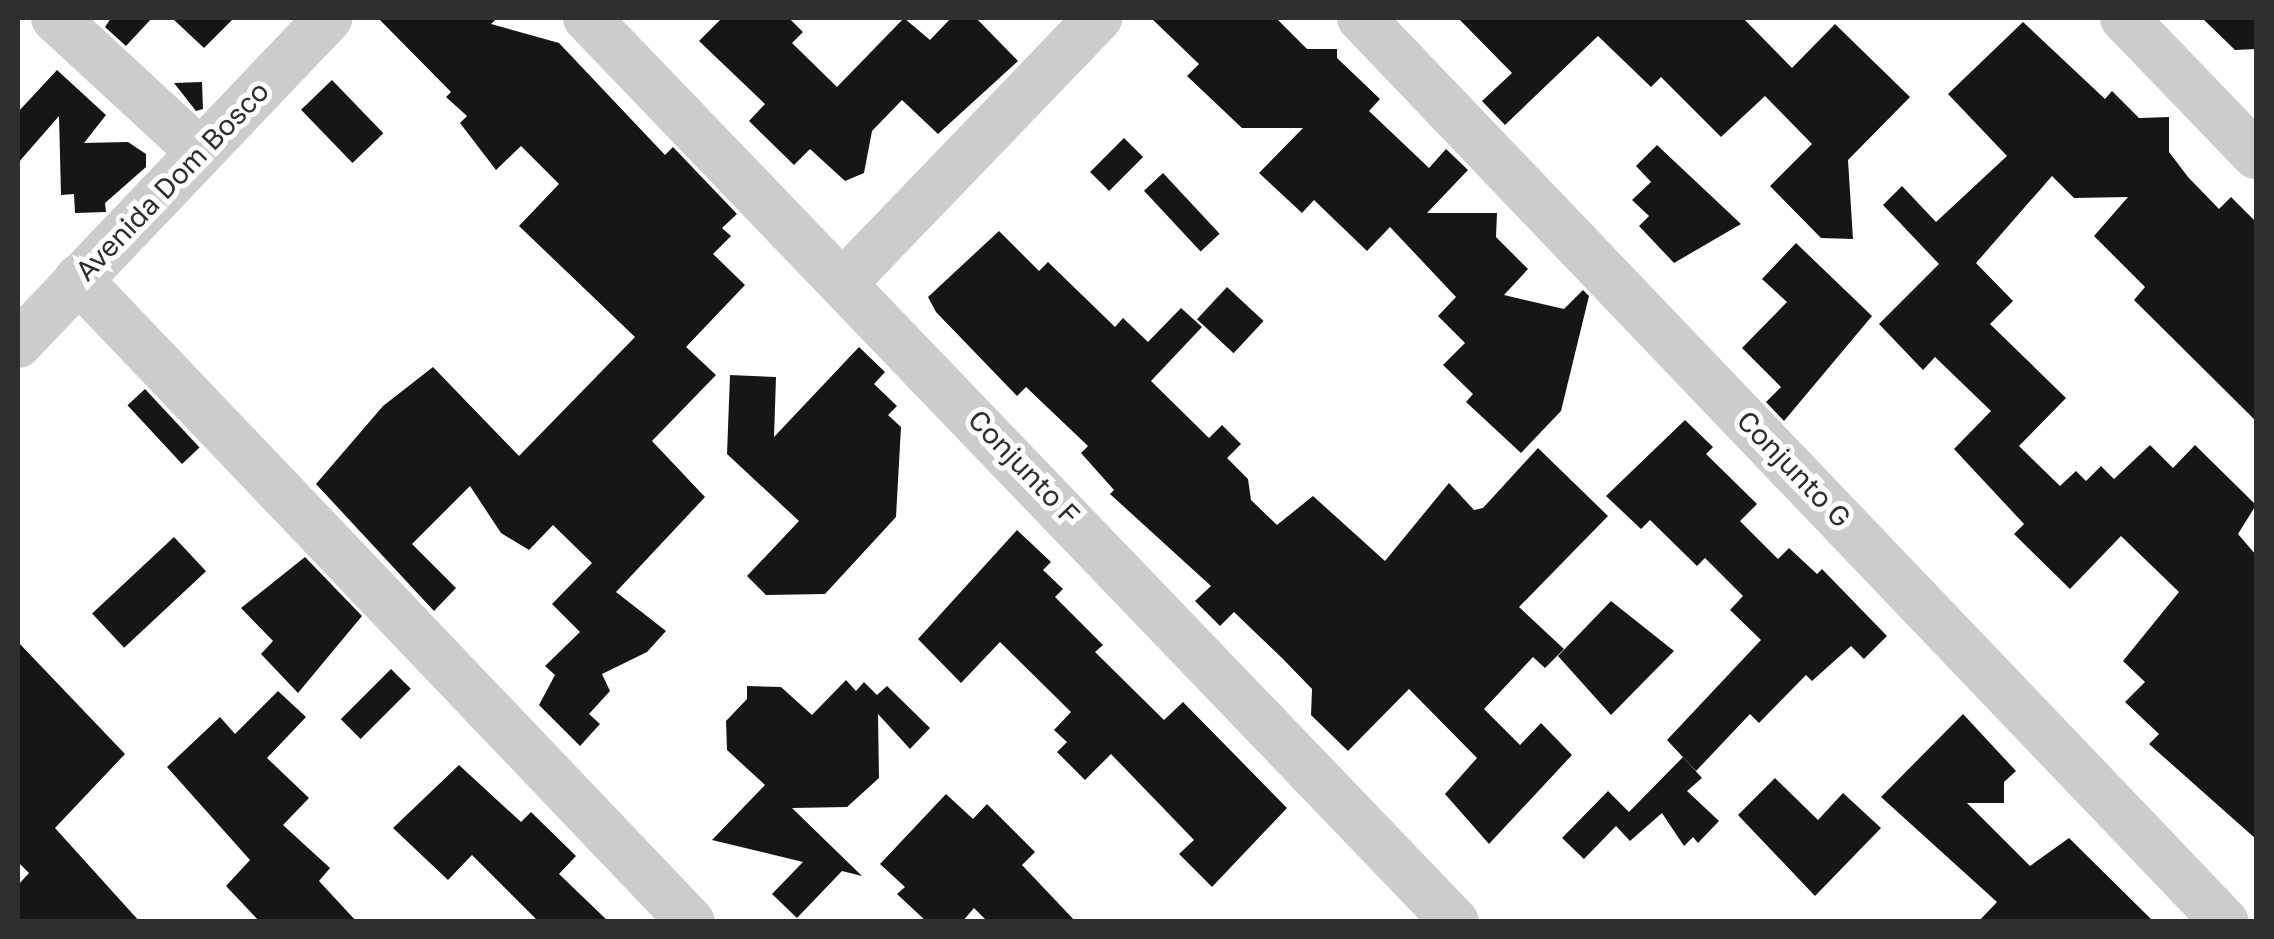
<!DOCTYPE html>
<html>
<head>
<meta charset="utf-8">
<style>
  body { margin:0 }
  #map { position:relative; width:2274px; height:939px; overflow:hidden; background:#fff; font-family:"Golos Text",sans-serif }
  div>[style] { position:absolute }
  .building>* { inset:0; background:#161616; transform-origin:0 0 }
  .minor>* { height:48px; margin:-24px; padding:0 24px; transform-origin:24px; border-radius:24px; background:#ccc }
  span { translate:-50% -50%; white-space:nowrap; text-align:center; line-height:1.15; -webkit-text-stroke:10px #fff; paint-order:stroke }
  .street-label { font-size:28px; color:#2f2f2f }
  .frame { position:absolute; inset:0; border:20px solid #2f2f2f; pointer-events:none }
</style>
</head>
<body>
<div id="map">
  <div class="building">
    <div style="clip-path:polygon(111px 18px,152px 18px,126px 46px,105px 27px)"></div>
    <div style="clip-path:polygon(172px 18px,234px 18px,204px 48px)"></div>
    <div style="clip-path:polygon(378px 18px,497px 18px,491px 24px,559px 43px,665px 155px,673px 147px,737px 214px,722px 228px,731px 236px,713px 254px,745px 285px,686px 347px,716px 375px,652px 441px,705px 497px,616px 592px,666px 631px,647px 652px,602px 674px,610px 691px,589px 714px,600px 724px,580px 746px,539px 705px,555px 675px,545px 666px,580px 632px,552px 604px,592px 563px,553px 525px,529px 550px,501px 533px,470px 486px,412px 544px,456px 588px,434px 611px,316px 484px,383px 406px,433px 367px,519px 456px,635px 337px,519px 226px,559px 184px,521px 146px,496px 170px,460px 123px,467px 116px,446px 97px,451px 92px)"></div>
    <div style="clip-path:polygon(722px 18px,789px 18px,803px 32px,792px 43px,837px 87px,904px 18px,930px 40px,951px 18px,976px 18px,1018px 61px,938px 134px,902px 100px,872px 131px,864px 173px,845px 181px,810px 149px,794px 165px,749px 121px,765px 104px,699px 41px)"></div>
    <div style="clip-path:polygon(1151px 18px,1276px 18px,1307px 49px,1337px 49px,1337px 58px,1380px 99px,1369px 111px,1429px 168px,1446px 149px,1468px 170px,1427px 213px,1497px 213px,1496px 237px,1528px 269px,1504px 295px,1564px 309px,1583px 290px,1589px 296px,1561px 411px,1521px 453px,1466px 402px,1473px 394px,1443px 365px,1465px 343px,1438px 316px,1456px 297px,1390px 227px,1367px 251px,1314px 200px,1302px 213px,1259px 173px,1303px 128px,1242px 128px,1187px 76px,1199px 64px)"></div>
    <div style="clip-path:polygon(1458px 18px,1743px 18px,1792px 68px,1835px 24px,1910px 97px,1848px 160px,1853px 239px,1821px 238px,1770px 186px,1812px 144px,1765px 96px,1721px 137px,1661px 77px,1651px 87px,1598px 36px,1505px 125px,1482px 101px,1512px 73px)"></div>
    <div style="clip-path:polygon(2202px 18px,2256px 18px,2256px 49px,2235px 50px)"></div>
    <div style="clip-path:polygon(2023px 22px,2105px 99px,2112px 91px,2139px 118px,2169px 117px,2169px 152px,2188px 177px,2219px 209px,2231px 197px,2256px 222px,2256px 421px,2134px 300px,2145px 287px,2094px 236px,2128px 197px,2074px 198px,2052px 176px,1976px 263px,2013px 301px,1990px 324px,2066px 398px,2019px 446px,2060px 486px,2076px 471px,2086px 481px,2101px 466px,2114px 479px,2150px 445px,2173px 468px,2195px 445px,2256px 505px,2238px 534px,2256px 555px,2256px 839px,2149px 744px,2159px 734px,2125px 702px,2145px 682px,2123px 661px,2179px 592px,2121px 536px,2070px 589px,2014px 534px,2024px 524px,1954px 449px,1991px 411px,1935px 357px,1923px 370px,1879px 324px,1939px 264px,1883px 205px,1902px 186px,1936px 222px,2007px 156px,1948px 94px)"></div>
    <div style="clip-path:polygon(57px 70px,106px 115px,84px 143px,128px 142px,146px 154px,146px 167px,105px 203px,106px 212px,75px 213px,74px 194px,61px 195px,59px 116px,18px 163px,18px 112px)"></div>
    <div style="left:332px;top:80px;width:74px;height:43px;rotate:46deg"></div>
    <div style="clip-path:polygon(202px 82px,203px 109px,196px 111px,174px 83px)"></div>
    <div style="left:1124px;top:138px;width:27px;height:48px;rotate:45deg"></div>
    <div style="clip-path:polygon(1657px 145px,1741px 224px,1674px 263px,1639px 226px,1649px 216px,1632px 200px,1651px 182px,1636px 166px)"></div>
    <div style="left:1163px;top:173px;width:83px;height:26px;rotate:47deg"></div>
    <div style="clip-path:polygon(999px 231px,1039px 271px,1048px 262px,1115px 327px,1123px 318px,1148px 342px,1181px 308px,1202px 327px,1151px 381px,1209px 438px,1222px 425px,1241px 444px,1227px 458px,1248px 479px,1251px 500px,1277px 525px,1313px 496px,1385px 561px,1449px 483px,1474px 510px,1483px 508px,1538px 448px,1608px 516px,1519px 607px,1564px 649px,1545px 668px,1533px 657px,1484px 709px,1520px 745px,1541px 723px,1572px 755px,1489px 844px,1445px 794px,1477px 758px,1409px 689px,1348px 751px,1311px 715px,1312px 689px,1283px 659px,1234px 612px,1220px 626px,1195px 601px,1211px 586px,1110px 494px,1114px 490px,1081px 453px,1088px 446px,1026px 387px,1017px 396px,936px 312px,928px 297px)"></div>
    <div style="clip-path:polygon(1796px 243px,1872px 316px,1784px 421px,1766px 402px,1781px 387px,1742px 348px,1787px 302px,1762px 279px)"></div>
    <div style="left:1227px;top:287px;width:50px;height:44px;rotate:43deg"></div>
    <div style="clip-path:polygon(859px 347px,885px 372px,874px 384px,897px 406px,888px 415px,901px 427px,896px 517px,825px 594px,766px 595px,747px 576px,799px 521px,727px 454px,730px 375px,776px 377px,774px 437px)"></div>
    <div style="left:145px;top:389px;width:80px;height:24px;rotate:47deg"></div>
    <div style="clip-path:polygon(1685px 420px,1713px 447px,1706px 454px,1757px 504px,1740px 521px,1778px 559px,1789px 548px,1817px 574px,1822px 569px,1887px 636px,1864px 659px,1851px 646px,1812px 681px,1806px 675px,1759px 723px,1750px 714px,1696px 771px,1667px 740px,1761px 640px,1730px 610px,1743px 596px,1705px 558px,1697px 566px,1650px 520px,1641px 529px,1606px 496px)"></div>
    <div style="clip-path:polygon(1017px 530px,1051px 562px,1043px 570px,1063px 589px,1055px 597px,1103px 645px,1095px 652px,1164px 720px,1183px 702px,1287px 808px,1212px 887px,1179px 854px,1194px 840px,1111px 754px,1085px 780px,1057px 752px,1067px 742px,1054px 730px,1071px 712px,1000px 642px,961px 683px,918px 639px)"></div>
    <div style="left:174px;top:537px;width:47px;height:112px;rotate:47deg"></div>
    <div style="clip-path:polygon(305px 557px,362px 616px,298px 693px,261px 654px,273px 641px,241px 608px)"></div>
    <div style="clip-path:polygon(1611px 601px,1674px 651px,1611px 715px,1558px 656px)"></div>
    <div style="clip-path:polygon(18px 642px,125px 754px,55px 828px,140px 922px,18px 922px,18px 885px,29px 873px,18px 862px)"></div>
    <div style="left:391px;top:669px;width:28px;height:71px;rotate:45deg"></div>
    <div style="clip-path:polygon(846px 680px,856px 691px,864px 682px,877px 695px,887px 686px,930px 728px,910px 749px,878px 714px,879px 778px,847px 807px,792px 808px,862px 876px,842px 871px,797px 918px,772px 894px,803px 862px,712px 840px,765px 785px,727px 750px,726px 721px,747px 699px,747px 686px,781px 687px,812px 715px)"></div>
    <div style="clip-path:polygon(278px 691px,306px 717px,267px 758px,309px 798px,283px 825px,330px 868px,319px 881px,357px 922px,260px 922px,226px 886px,250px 860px,167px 767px,220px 717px,235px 734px)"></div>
    <div style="clip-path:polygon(1963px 714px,2016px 771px,2004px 782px,2004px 803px,1967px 803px,2030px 866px,2069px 838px,2154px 922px,1978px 922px,1997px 902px,1881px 797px)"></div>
    <div style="clip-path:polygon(1683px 757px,1702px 778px,1687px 791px,1719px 821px,1698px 843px,1693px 837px,1684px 846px,1662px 813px,1630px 841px,1616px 826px,1584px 859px,1562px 838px,1608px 791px,1629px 812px)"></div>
    <div style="clip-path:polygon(459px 765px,521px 822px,531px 812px,576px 856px,559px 874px,609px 922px,539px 922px,472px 855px,448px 880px,393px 828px)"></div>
    <div style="clip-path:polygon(1775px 778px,1818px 820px,1843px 793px,1881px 828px,1815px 896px,1738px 815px)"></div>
    <div style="clip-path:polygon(946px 794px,973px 819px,987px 804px,1035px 852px,1022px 865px,1076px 922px,988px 922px,974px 908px,962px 922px,927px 922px,897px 894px,905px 887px,880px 864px)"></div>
  </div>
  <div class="minor">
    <div style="left:55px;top:18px;width:197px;rotate:42.7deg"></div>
    <div style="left:587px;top:18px;width:1253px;rotate:46.16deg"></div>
    <div style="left:1361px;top:18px;width:1250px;rotate:46.3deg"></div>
    <div style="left:2124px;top:18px;width:190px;rotate:46.1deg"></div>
    <div style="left:78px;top:279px;width:888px;rotate:46.37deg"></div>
    <div style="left:846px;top:280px;width:364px;rotate:-46.1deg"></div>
    <div style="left:18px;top:344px;width:450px;rotate:-46.4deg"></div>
  </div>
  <div class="street-label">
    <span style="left:172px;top:181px;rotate:-46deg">Avenida Dom Bosco</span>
    <span style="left:1024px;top:467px;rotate:46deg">Conjunto F</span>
    <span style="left:1794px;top:469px;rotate:46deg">Conjunto G</span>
  </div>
  <div class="frame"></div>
</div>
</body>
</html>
